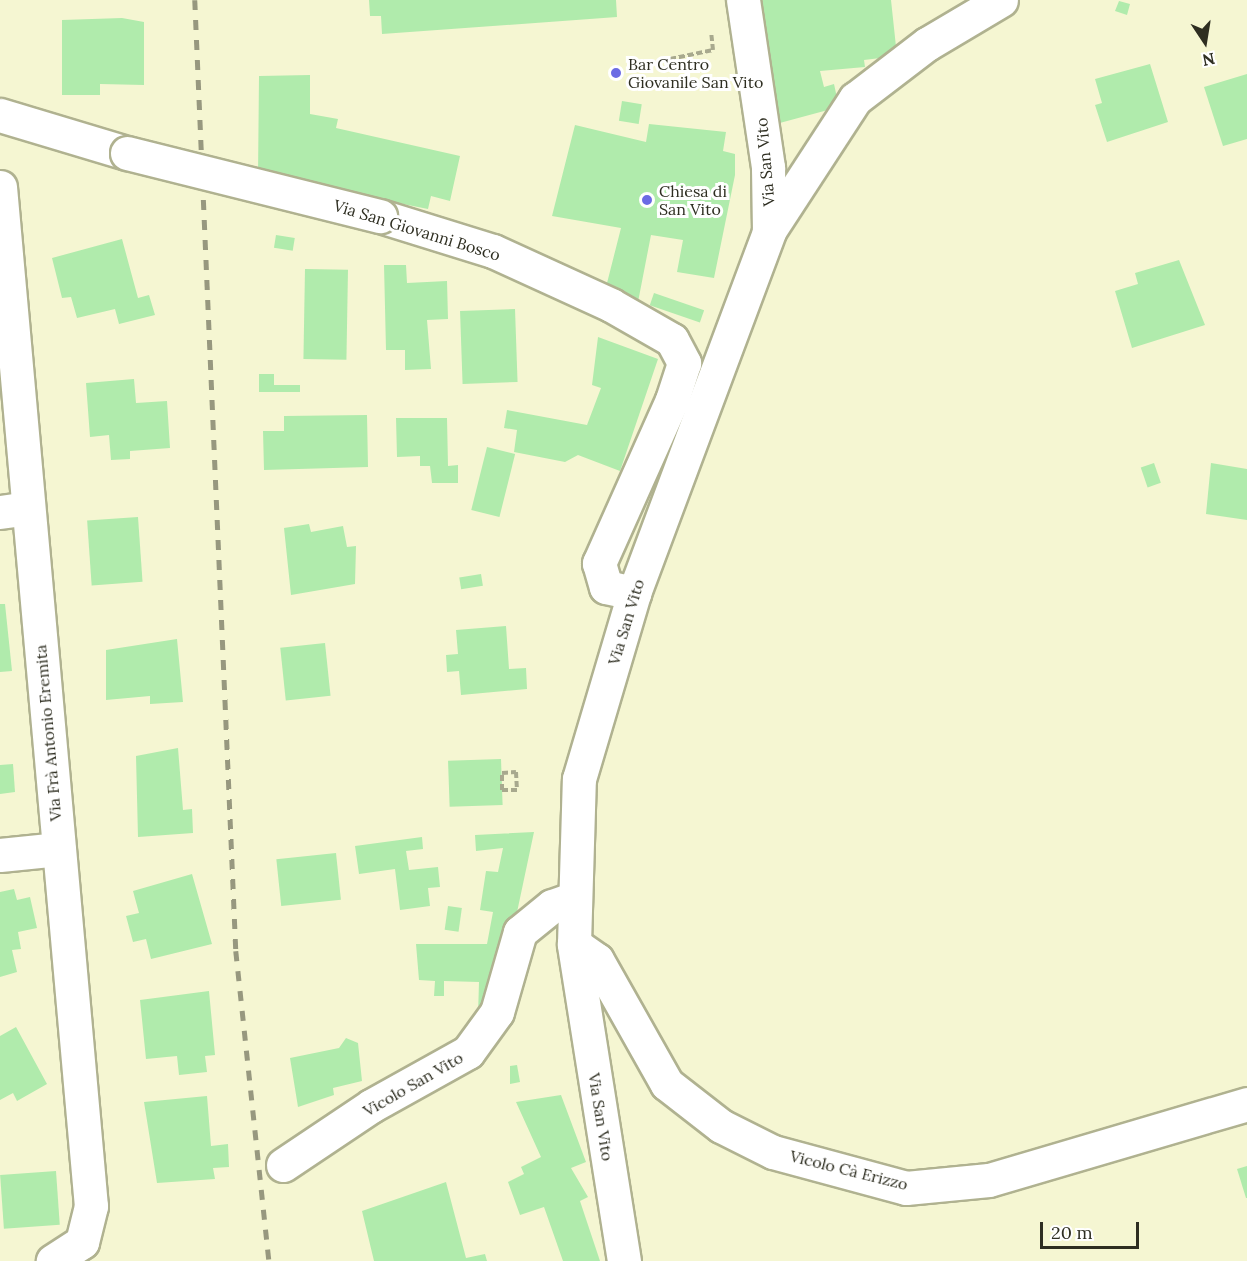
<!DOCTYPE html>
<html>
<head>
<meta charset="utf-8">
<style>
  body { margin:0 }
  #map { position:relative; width:1247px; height:1261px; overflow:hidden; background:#f5f6d2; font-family:Lora,serif }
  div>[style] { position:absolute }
  .building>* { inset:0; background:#b0ebac; transform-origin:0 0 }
  .path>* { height:4px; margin-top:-2px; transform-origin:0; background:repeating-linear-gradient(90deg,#a8a98e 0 6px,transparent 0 9px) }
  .roads { filter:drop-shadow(2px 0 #b0b290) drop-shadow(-2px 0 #b0b290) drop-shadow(0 2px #b0b290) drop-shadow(0 -2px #b0b290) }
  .street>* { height:33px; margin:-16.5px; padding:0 16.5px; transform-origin:16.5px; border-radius:16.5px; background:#fff }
  .secondary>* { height:33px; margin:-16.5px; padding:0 16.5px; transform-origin:16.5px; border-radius:16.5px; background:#fff }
  .rail>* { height:4.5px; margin-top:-2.25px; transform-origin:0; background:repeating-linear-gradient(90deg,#97987f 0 10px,transparent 0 20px) }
  .bridges { filter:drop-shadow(2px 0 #b0b290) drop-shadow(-2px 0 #b0b290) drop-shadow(0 2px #b0b290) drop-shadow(0 -2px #b0b290) }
  .street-bridge>* { height:33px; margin:-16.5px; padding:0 16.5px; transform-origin:16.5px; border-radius:16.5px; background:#fff }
  .dots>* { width:16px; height:16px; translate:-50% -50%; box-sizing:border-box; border:3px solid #fff; border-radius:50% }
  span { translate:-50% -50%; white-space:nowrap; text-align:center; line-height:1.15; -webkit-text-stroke:6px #fff; paint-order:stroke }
  .poi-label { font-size:16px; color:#2e2e21 }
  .left { translate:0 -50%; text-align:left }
  .street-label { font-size:16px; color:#2e2e21 }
  .north { position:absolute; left:1175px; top:12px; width:60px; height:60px; -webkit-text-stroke:4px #fff; paint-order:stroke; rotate:168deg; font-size:16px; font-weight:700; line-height:24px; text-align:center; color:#2e2e21 }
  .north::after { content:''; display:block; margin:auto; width:21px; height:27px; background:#2e2e21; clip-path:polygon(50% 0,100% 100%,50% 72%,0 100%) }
  .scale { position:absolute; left:1040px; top:1222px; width:99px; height:27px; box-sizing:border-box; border:3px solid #2e2e21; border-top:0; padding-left:8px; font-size:18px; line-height:21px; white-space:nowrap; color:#2e2e21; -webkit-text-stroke:4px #fff; paint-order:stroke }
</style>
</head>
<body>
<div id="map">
  <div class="building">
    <div style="clip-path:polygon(369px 0,616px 0,617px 17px,382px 34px,381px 16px,370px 16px)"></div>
    <div style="clip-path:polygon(762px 0,891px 0,897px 56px,864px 60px,865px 67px,820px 71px,824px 87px,834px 84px,839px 107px,776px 124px)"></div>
    <div style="clip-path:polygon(1119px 1px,1130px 4px,1127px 15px,1115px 11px)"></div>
    <div style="clip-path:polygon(122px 18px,144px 22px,144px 85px,100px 84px,100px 95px,62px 95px,62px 20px)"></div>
    <div style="clip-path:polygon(1150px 64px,1168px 122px,1107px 142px,1095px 105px,1102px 103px,1095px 79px)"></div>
    <div style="clip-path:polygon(1247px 74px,1247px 139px,1223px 146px,1204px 87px)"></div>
    <div style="clip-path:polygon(310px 75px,310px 114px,338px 119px,336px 128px,460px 156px,450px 201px,431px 196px,428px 209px,258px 175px,259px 76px)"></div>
    <div style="left:622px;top:101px;width:20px;height:20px;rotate:9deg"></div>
    <div style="clip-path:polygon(649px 124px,726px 132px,723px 151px,735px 154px,735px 175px,714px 278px,677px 272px,683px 240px,651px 235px,638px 302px,605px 291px,621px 228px,552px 216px,575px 125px,646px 142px)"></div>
    <div style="left:276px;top:235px;width:19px;height:13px;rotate:9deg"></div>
    <div style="clip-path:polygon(122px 239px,138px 298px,149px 295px,155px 315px,119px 324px,115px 309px,77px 318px,71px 297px,62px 298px,52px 258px)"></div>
    <div style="clip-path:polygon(1179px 260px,1205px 325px,1132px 348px,1115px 291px,1138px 284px,1135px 273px)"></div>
    <div style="clip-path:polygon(384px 265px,406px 265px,407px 283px,447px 281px,448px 319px,427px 320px,431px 369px,405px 370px,405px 350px,386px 350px)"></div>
    <div style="left:305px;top:269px;width:43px;height:90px;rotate:1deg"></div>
    <div style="left:654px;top:293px;width:53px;height:13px;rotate:19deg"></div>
    <div style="left:515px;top:309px;width:73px;height:55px;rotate:88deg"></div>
    <div style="clip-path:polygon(598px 337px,658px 359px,620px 471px,578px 455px,565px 462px,514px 452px,517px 430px,504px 428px,507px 410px,587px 425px,601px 388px,592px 385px)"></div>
    <div style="clip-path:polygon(259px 374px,274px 374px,274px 385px,300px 385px,300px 392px,259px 392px)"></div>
    <div style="clip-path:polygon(134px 379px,136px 403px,167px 401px,170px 448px,130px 451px,130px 459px,111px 460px,109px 435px,90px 437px,86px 383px)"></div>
    <div style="clip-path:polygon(367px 415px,368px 467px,264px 470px,263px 431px,284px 431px,284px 416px)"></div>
    <div style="clip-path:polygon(396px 418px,447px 418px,448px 466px,458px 465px,458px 483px,432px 483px,430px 466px,420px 466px,420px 456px,397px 457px)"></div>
    <div style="left:487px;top:447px;width:29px;height:65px;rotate:14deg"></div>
    <div style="left:1154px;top:463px;width:21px;height:14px;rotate:71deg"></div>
    <div style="clip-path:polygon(1211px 463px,1247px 469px,1247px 520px,1206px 514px)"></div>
    <div style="left:138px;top:517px;width:65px;height:51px;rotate:86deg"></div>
    <div style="clip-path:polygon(309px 524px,311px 532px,343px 526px,347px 547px,356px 546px,355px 584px,291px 595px,284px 528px)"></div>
    <div style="left:481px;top:574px;width:12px;height:22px;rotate:81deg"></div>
    <div style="clip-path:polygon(0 604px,5px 604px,12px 671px,0 672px)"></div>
    <div style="clip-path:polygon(506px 626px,509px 669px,526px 668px,527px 689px,461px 695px,459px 671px,447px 672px,446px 655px,458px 654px,456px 630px)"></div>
    <div style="clip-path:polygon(177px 639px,183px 702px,150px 704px,150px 696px,106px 700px,106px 650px)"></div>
    <div style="left:325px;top:643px;width:53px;height:45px;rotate:84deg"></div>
    <div style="clip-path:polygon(178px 748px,183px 810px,192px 809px,193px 833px,138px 837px,136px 756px)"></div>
    <div style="left:501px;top:759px;width:46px;height:53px;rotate:88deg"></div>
    <div style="clip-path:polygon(13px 764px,15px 792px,0 794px,0 765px)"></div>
    <div style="clip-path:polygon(534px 832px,502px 983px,478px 1015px,479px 982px,444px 981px,444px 996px,434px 996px,435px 981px,419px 980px,416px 944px,487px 944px,493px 912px,480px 910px,486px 871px,498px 872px,503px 848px,476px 851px,475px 835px)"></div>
    <div style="clip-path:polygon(422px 837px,423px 849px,406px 851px,409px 870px,438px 867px,440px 887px,428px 888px,430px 906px,400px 910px,395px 869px,359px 874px,355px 846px)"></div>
    <div style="left:336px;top:853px;width:47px;height:60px;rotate:84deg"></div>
    <div style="clip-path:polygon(192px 874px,212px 944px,151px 959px,146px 939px,133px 942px,126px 916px,139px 913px,133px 891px)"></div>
    <div style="clip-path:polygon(14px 889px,17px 900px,30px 897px,37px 928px,18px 932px,21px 949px,12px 950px,17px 972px,0 977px,0 892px)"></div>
    <div style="left:448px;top:906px;width:14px;height:24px;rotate:8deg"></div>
    <div style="clip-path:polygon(209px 991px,215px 1055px,205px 1056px,207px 1072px,179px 1075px,177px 1056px,146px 1059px,140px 1000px)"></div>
    <div style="clip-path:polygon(16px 1027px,47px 1084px,17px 1101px,13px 1093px,0 1100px,0 1036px)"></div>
    <div style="clip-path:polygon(346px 1038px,358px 1043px,362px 1081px,333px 1088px,334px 1095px,298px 1107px,290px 1058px,339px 1048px)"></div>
    <div style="clip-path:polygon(517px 1065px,520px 1082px,510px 1084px,510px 1066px)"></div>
    <div style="clip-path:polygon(561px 1095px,586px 1162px,571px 1168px,588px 1197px,580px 1201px,600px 1261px,563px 1261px,544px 1207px,520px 1215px,508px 1182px,524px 1174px,521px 1167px,541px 1157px,516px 1102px)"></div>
    <div style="clip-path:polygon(207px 1096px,211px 1146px,228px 1144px,229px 1167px,213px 1168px,215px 1179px,157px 1183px,144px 1102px)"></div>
    <div style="clip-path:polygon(1247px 1166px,1247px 1198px,1246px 1198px,1237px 1169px)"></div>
    <div style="left:56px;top:1171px;width:54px;height:56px;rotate:86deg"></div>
    <div style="clip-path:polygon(446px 1182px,466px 1258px,485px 1254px,487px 1261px,374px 1261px,362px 1211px)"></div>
  </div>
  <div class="path">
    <div style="left:670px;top:59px;width:44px;rotate:-11.8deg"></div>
    <div style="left:713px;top:50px;width:18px;rotate:-96deg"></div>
    <div style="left:516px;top:772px;width:18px;rotate:87deg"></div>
    <div style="left:517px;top:790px;width:15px;rotate:180deg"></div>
    <div style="left:502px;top:790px;width:17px;rotate:-90deg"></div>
    <div style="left:502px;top:773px;width:14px;rotate:-4deg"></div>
  </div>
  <div class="roads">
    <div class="street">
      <div style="left:0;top:115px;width:133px;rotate:16.7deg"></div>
      <div style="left:0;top:187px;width:1023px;rotate:84.9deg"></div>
      <div style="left:91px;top:1206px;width:37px;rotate:104deg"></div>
      <div style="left:82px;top:1242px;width:35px;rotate:147deg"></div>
      <div style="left:380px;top:216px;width:118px;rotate:17.2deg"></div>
      <div style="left:493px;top:251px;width:130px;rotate:24.6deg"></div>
      <div style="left:611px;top:305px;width:70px;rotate:29.8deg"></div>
      <div style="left:672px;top:340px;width:26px;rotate:62deg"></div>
      <div style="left:684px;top:363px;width:39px;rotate:108deg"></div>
      <div style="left:672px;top:400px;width:179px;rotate:114.1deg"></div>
      <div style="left:599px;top:563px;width:25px;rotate:74deg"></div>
      <div style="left:606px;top:587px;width:29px;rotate:12deg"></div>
      <div style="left:769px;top:231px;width:158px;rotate:-56.9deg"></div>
      <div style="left:855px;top:99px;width:91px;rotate:-37.4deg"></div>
      <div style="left:927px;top:44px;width:86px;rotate:-30.7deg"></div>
      <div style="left:0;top:512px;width:28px;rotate:-8deg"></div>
      <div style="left:0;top:855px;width:59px;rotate:-5.8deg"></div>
      <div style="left:574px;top:944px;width:28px;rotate:35deg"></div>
      <div style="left:597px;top:960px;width:142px;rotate:60.6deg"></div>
      <div style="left:667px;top:1084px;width:68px;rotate:37.9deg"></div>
      <div style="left:721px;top:1126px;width:58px;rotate:26.6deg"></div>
      <div style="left:773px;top:1152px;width:138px;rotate:15.1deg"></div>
      <div style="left:906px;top:1188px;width:83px;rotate:-5.5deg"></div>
      <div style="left:989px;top:1180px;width:269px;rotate:-16.4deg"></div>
      <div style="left:283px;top:1165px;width:106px;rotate:-33.8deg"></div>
      <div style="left:371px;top:1106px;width:111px;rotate:-29.1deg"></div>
      <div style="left:468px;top:1052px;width:49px;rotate:-54.1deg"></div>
      <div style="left:497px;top:1012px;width:83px;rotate:-74deg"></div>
      <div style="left:520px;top:932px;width:41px;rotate:-39.1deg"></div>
      <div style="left:552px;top:906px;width:24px;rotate:-19deg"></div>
    </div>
    <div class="secondary">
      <div style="left:624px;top:1261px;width:321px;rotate:-99deg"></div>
      <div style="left:574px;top:944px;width:165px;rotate:-88.3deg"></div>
      <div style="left:579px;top:779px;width:194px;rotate:-73.5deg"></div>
      <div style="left:634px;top:593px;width:386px;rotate:-69.5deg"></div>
      <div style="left:769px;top:231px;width:64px;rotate:-90.9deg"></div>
      <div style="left:768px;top:167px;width:169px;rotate:-98.5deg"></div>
    </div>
  </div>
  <div class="rail">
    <div style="left:195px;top:0;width:952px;rotate:87.53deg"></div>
    <div style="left:236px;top:951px;width:312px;rotate:83.9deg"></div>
  </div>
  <div class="bridges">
    <div class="street-bridge">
      <div style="left:127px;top:153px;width:261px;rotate:14deg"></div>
    </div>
  </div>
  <div class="dots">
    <div style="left:616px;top:73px;background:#6b6be4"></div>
    <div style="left:647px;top:200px;background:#6b6be4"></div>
  </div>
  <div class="poi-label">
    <span class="left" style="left:628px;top:73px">Bar Centro<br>Giovanile San Vito</span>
    <span class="left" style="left:659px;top:200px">Chiesa di<br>San Vito</span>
  </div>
  <div class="street-label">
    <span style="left:765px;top:162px;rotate:-95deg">Via San Vito</span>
    <span style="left:417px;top:230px;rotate:17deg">Via San Giovanni Bosco</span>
    <span style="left:626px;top:622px;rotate:-73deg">Via San Vito</span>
    <span style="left:48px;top:733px;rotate:-95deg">Via Frà Antonio Eremita</span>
    <span style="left:413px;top:1084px;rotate:-30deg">Vicolo San Vito</span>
    <span style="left:601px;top:1117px;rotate:81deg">Via San Vito</span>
    <span style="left:849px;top:1170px;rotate:14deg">Vicolo Cà Erizzo</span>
  </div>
  <div class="north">N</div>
  <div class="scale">20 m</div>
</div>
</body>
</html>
